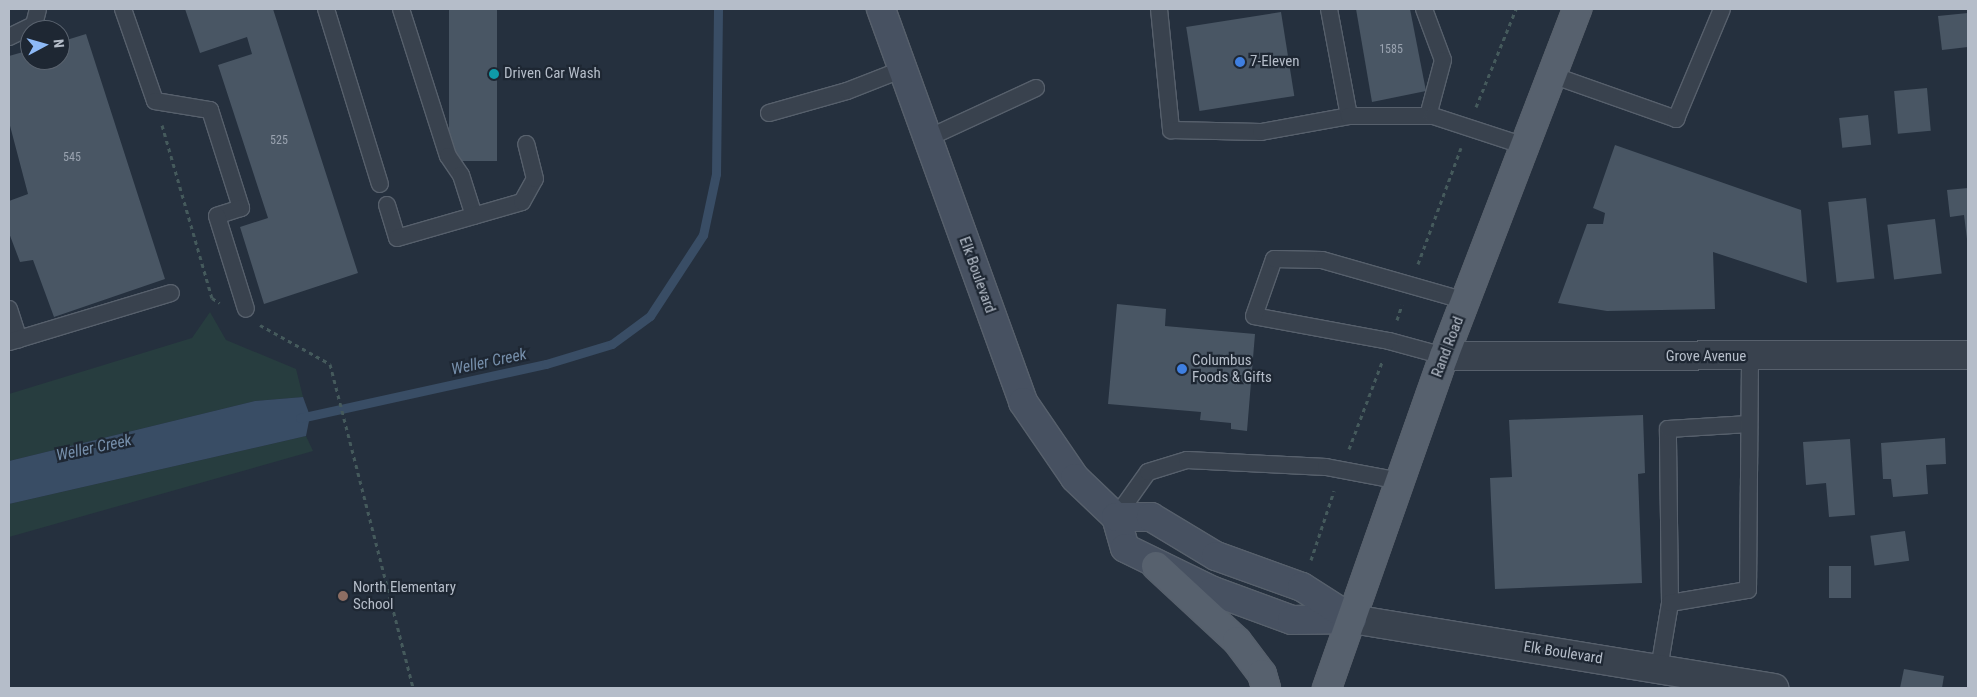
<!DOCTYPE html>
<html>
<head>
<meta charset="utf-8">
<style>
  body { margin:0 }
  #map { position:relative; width:1977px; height:697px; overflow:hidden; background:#25303e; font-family:"Roboto Condensed",sans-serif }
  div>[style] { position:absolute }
  .green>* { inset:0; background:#273d3f }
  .water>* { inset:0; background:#394d65 }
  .stream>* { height:9px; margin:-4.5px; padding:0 4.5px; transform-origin:4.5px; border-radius:4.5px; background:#394d65 }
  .building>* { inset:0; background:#495664; transform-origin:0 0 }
  .path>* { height:3px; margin-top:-1.5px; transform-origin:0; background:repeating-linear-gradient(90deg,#455a5c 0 4px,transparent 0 8px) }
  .roads { filter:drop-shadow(1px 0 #57606c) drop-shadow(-1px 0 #57606c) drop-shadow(0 1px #57606c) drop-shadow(0 -1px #57606c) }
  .service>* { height:16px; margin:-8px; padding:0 8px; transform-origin:8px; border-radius:8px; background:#39424e }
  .minor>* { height:28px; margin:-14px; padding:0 14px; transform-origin:14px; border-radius:14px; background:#39424e }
  .secondary>* { height:28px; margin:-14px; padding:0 14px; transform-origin:14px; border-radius:14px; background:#475161 }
  .primary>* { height:28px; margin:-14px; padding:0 14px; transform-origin:14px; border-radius:14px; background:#57616e }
  .dots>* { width:14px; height:14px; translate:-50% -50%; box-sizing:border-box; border:2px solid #1e2733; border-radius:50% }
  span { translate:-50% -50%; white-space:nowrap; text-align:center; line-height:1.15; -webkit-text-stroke:4.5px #1e2733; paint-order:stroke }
  .number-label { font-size:12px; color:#9aa3b0 }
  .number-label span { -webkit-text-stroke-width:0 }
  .poi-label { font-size:15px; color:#b5bdc9 }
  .left { translate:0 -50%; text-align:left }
  .street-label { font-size:15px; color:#b5bdc9 }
  .water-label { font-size:16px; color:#768fab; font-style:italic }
  .frame { position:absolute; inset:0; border:10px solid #b5bdc9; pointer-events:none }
  .north { position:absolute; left:20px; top:20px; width:50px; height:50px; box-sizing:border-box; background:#1e2733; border:1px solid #5a636f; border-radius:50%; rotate:84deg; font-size:14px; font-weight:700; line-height:20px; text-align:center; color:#b5bdc9 }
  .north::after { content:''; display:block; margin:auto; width:18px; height:22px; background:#8db9f6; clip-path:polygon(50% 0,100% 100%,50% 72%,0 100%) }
</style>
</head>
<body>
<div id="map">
  <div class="green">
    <div style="clip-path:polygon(210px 312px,226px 340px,296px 369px,303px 397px,255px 401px,9px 461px,9px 394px,192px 338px)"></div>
    <div style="clip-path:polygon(306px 436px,313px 451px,9px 537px,9px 504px)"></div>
  </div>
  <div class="water">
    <div style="clip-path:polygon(303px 397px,310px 416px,306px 436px,9px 504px,9px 461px,255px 401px)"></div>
  </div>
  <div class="stream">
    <div style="left:300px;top:418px;width:252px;rotate:-12.4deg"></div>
    <div style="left:546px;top:364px;width:69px;rotate:-16.9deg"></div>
    <div style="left:612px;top:344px;width:47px;rotate:-36.4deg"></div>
    <div style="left:650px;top:316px;width:97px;rotate:-56.8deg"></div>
    <div style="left:703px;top:235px;width:62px;rotate:-78deg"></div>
    <div style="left:716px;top:174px;width:165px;rotate:-89.3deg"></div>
  </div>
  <div class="building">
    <div style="clip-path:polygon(185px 9px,273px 9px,358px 273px,264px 304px,240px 227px,268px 218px,218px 65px,252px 54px,247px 37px,200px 53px)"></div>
    <div style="left:449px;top:9px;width:48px;height:152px"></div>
    <div style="clip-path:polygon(1356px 9px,1410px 9px,1426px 91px,1372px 102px)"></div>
    <div style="left:1281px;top:12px;width:85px;height:96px;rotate:81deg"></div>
    <div style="clip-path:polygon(1968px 13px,1968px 47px,1942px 50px,1938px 16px)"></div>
    <div style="clip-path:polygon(86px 34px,165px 279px,54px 317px,33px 260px,20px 262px,9px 233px,9px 201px,28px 194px,9px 122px,9px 56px,30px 50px,30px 60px,60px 60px,60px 42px)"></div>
    <div style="left:1927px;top:88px;width:43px;height:33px;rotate:85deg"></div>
    <div style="left:1868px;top:115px;width:30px;height:29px;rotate:84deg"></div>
    <div style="clip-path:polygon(1615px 145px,1801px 210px,1807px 283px,1713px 252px,1715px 309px,1607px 311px,1558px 303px,1587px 224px,1603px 224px,1605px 213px,1593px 208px)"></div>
    <div style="clip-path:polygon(1968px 188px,1968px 239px,1967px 239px,1964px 215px,1950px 217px,1947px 190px)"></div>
    <div style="left:1866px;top:198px;width:81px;height:38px;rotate:84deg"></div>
    <div style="left:1935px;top:219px;width:55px;height:48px;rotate:83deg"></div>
    <div style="clip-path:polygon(1117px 304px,1166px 309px,1165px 326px,1255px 334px,1247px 431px,1231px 429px,1231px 423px,1200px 420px,1201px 412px,1108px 404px)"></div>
    <div style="clip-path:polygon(1643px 415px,1645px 473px,1638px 474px,1642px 583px,1495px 589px,1490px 478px,1512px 477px,1509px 420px)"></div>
    <div style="clip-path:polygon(1945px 438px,1946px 464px,1926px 465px,1928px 494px,1893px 497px,1891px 479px,1883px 479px,1881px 443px)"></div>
    <div style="clip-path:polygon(1850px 439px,1855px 515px,1829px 517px,1826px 483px,1806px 485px,1803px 442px)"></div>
    <div style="left:1905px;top:531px;width:30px;height:35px;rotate:82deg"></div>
    <div style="left:1829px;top:566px;width:22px;height:32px"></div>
    <div style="clip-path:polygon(1904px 669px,1944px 676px,1942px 688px,1900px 688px)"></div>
  </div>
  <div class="path">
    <div style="left:1476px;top:107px;width:106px;rotate:-67.8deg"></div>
    <div style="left:162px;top:125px;width:180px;rotate:73.9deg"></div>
    <div style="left:212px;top:298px;width:9px;rotate:32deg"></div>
    <div style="left:1418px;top:264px;width:124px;rotate:-69.7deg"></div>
    <div style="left:1397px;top:320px;width:16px;rotate:-72deg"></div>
    <div style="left:260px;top:325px;width:80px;rotate:29.1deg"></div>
    <div style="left:330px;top:364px;width:334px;rotate:75.6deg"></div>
    <div style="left:1349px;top:449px;width:93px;rotate:-69.2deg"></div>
    <div style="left:1311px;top:560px;width:73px;rotate:-71.6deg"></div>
  </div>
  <div class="roads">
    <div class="service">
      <div style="left:123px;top:9px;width:97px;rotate:70.8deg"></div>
      <div style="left:155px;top:101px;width:56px;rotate:9.3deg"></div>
      <div style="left:210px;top:110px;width:103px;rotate:72.4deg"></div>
      <div style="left:241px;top:208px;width:25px;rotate:162deg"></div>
      <div style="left:217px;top:216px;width:97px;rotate:72.7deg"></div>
      <div style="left:326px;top:9px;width:183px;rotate:72.9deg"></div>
      <div style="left:401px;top:9px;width:154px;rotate:72.3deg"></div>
      <div style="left:448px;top:156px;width:23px;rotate:56deg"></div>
      <div style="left:461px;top:175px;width:43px;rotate:72.4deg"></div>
      <div style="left:1159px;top:9px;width:122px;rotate:84.3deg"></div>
      <div style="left:1171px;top:130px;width:90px;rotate:1.3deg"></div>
      <div style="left:1261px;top:132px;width:89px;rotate:-10.3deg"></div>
      <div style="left:1349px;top:116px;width:109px;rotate:-100.6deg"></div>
      <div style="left:1424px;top:9px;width:54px;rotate:69.6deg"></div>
      <div style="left:1443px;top:60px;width:58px;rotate:105deg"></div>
      <div style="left:9px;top:37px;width:28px;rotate:-26deg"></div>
      <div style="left:34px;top:25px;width:16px;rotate:-76deg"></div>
      <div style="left:1552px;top:75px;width:132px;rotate:19.5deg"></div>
      <div style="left:1676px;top:119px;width:119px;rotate:-67.3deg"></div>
      <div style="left:769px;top:113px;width:81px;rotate:-15.8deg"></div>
      <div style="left:847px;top:91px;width:60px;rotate:-21.4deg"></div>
      <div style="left:1349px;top:116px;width:84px"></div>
      <div style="left:1433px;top:116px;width:97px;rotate:18.1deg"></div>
      <div style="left:928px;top:138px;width:119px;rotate:-24.8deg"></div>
      <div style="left:387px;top:205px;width:34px;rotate:73deg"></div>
      <div style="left:397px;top:238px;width:130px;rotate:-16.1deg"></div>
      <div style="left:522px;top:202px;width:26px;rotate:-61deg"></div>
      <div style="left:535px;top:179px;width:36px;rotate:-104deg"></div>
      <div style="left:9px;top:309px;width:32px;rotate:72deg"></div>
      <div style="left:9px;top:342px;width:169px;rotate:-16.8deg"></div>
      <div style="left:1444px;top:356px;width:57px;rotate:-164.7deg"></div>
      <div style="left:1389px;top:341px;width:137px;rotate:-169.5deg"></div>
      <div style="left:1254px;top:316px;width:60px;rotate:-70.7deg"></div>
      <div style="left:1274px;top:259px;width:48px;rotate:1.2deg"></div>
      <div style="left:1322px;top:260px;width:150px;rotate:15.9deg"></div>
      <div style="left:1116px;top:517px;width:55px;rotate:-54.6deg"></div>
      <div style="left:1148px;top:472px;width:41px;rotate:-17.1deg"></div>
      <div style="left:1187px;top:460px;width:139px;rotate:2.9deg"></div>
      <div style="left:1326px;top:467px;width:75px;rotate:10.7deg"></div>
      <div style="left:1670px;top:603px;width:174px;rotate:-90.7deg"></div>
      <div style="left:1668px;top:429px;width:81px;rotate:-3.5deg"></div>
      <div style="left:1659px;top:669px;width:67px;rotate:-80.5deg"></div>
      <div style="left:1670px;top:603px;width:79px;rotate:-9.5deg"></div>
      <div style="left:1748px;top:590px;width:232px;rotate:-89.5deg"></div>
    </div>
    <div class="minor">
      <div style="left:1444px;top:356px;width:524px;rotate:-0.11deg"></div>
      <div style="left:1352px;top:619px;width:428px;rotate:9.3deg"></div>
    </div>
    <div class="secondary">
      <div style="left:881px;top:9px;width:418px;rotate:70.1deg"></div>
      <div style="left:1023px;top:402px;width:92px;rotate:55.6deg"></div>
      <div style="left:1075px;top:478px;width:57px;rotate:43.6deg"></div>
      <div style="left:1116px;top:517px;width:32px;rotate:74deg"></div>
      <div style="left:1125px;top:548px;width:98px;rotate:26deg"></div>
      <div style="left:1213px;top:591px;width:84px;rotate:20.2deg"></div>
      <div style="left:1292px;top:620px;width:60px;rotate:-1deg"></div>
      <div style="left:1116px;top:517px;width:35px"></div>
      <div style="left:1151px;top:517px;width:76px;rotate:31deg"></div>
      <div style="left:1216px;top:556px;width:91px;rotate:19.8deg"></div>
      <div style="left:1302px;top:587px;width:59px;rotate:32.6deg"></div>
    </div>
    <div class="primary">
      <div style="left:1156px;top:566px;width:110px;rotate:42.8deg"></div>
      <div style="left:1237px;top:641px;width:41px;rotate:52.9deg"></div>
      <div style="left:1262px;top:674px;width:15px;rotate:74deg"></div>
      <div style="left:1327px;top:688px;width:352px;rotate:-70.6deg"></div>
      <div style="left:1444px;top:356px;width:372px;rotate:-69deg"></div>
    </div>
  </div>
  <div class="dots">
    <div style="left:1240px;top:62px;background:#3f7fe0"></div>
    <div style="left:494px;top:74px;background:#0f9aa8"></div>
    <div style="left:1182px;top:369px;background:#3f7fe0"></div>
    <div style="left:343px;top:596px;background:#8d6e63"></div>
  </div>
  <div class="number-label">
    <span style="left:1391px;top:50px">1585</span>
    <span style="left:279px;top:141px">525</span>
    <span style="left:72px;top:158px">545</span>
  </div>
  <div class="poi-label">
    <span class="left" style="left:1250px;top:62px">7-Eleven</span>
    <span class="left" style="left:504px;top:74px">Driven Car Wash</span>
    <span class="left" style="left:1192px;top:369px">Columbus<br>Foods &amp; Gifts</span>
    <span class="left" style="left:353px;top:596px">North Elementary<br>School</span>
  </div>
  <div class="street-label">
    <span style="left:977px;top:275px;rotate:70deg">Elk Boulevard</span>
    <span style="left:1448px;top:347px;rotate:-69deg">Rand Road</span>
    <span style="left:1706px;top:357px">Grove Avenue</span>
    <span style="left:1563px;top:653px;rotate:9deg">Elk Boulevard</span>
  </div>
  <div class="water-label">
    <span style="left:489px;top:362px;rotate:-12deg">Weller Creek</span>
    <span style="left:94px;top:448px;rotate:-12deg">Weller Creek</span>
  </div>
  <div class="frame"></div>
  <div class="north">N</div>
</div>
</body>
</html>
